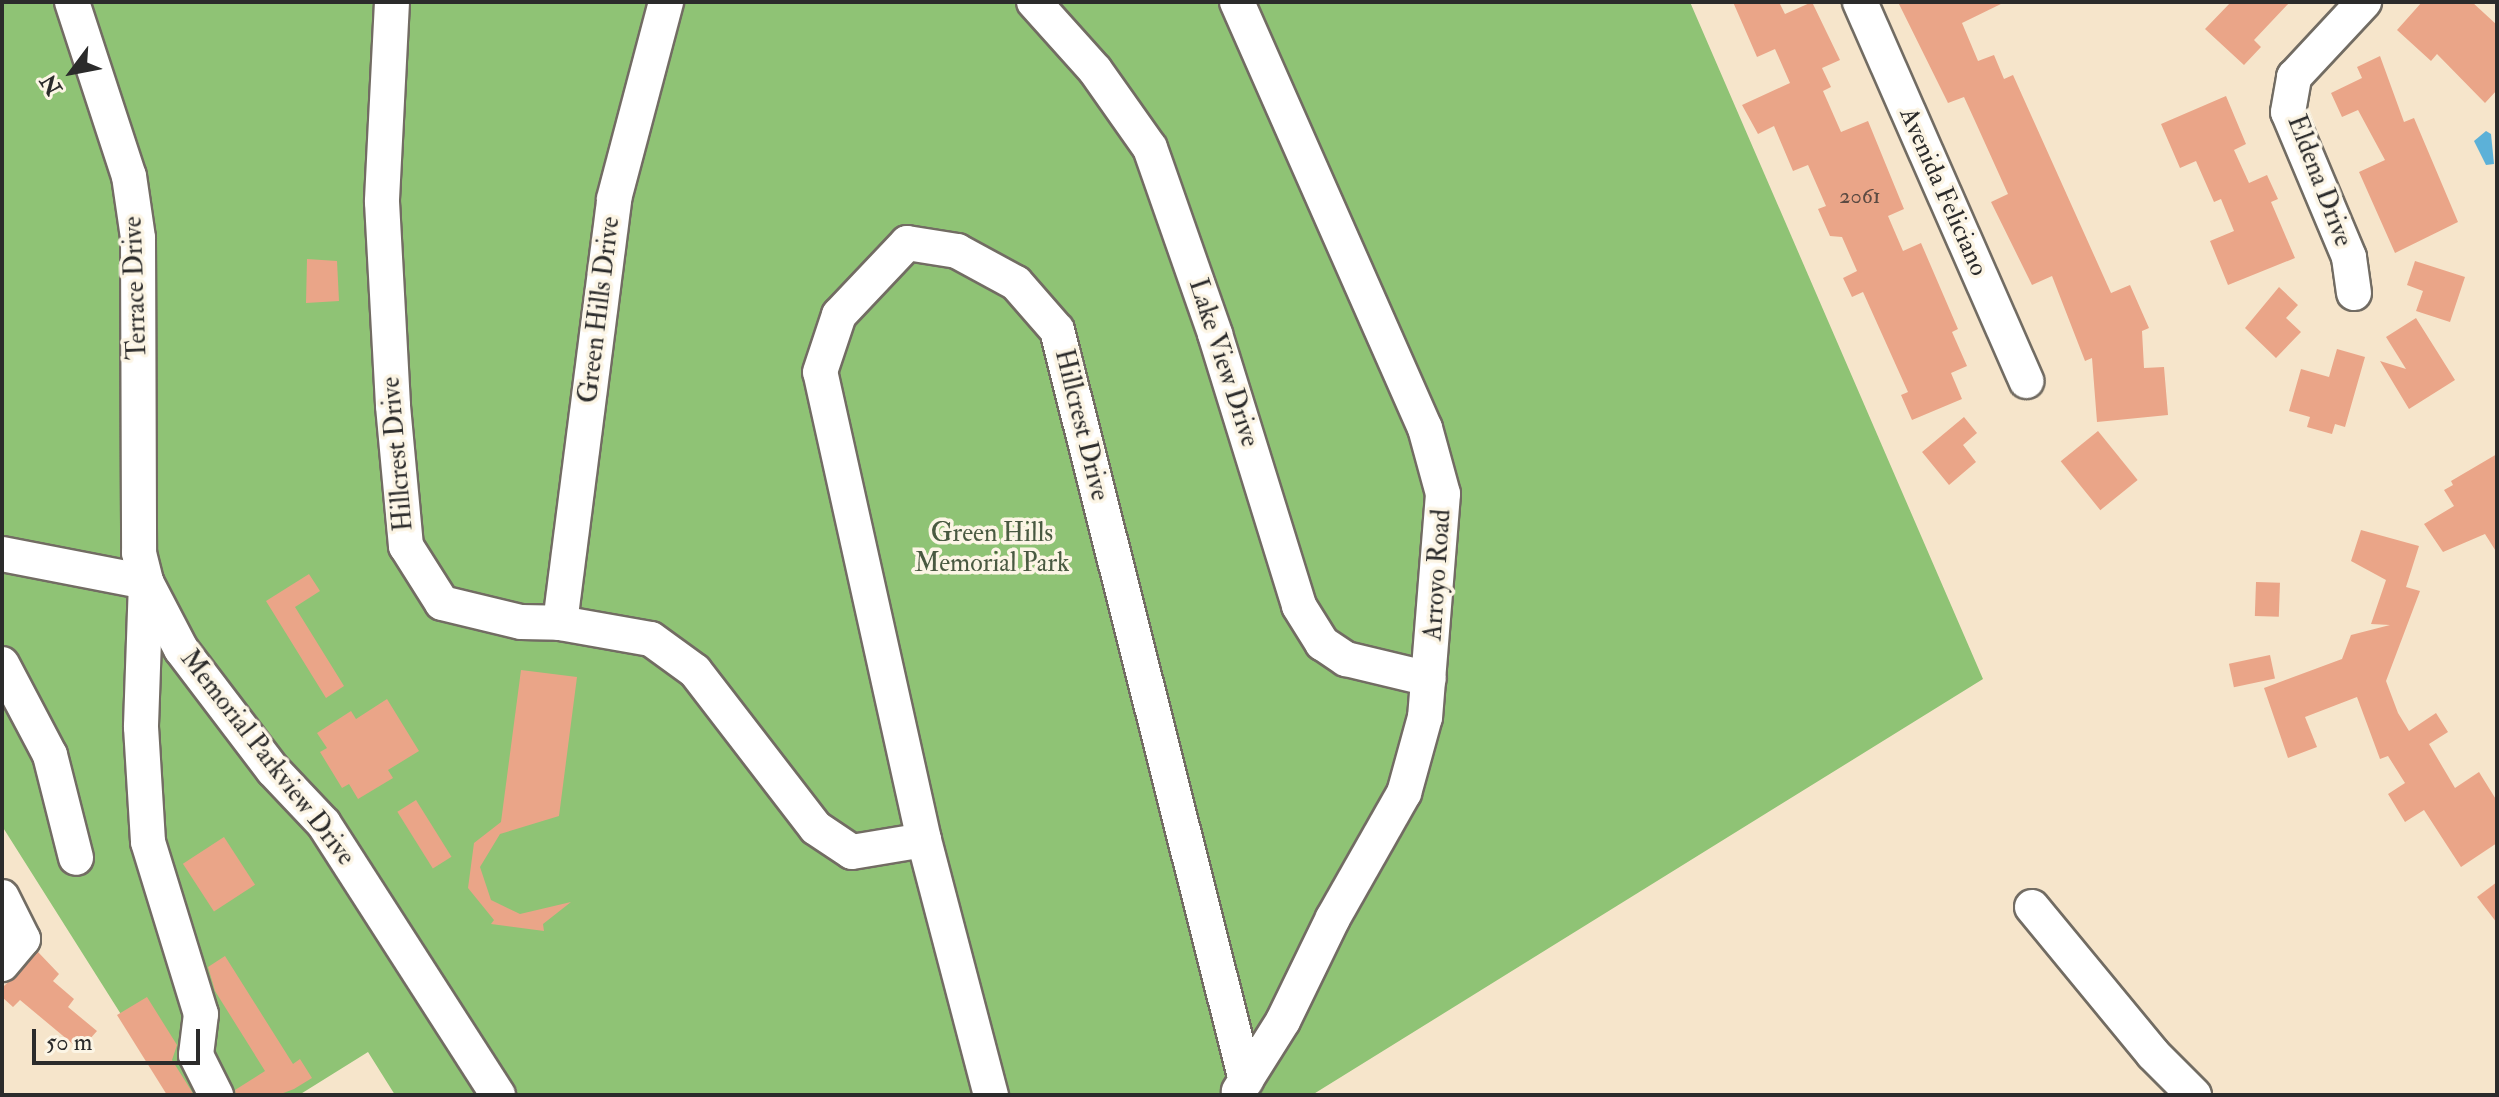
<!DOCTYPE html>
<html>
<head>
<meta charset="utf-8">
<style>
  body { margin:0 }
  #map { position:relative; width:2499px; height:1097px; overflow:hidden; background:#f6e5cb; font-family:"IM FELL Double Pica",serif }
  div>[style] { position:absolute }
  .green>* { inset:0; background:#8fc375 }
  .water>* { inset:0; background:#5cb1d8 }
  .building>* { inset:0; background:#eaa588; transform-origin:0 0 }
  .roads { filter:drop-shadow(2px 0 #726c63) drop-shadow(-2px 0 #726c63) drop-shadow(0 2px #726c63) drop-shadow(0 -2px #726c63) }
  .minor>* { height:34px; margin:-17px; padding:0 17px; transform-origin:17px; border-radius:17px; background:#fff }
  span { translate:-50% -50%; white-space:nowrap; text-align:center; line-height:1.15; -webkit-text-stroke:7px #fcf5e5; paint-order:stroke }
  .number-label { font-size:22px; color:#5b4a42 }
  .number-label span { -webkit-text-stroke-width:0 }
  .street-label { font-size:26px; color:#2b2b2b }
  .park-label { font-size:26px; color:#495941 }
  .frame { position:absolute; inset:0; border:4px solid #2b2b2b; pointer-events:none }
  .north { position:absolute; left:32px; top:32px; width:80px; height:80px; -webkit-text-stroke:6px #fcf5e5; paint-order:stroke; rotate:238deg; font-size:22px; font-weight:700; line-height:32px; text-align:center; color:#2b2b2b }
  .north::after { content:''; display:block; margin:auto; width:28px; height:36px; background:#2b2b2b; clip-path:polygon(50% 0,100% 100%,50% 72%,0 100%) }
  .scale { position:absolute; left:32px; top:1029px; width:168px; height:36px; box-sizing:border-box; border:4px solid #2b2b2b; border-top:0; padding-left:10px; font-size:24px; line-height:28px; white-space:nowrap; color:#2b2b2b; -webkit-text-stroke:6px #fcf5e5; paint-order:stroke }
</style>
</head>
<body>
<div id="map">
  <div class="green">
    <div style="clip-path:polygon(2px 2px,1690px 2px,1983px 679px,1312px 1095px,395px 1095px,368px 1052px,299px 1095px,172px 1095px,2px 826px)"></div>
  </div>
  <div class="water">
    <div style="clip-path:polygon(2486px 131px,2491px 134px,2494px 164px,2486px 165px,2474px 141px)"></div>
  </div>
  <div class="building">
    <div style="clip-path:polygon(1733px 2px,1779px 2px,1785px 14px,1812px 2px,1840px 60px,1822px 68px,1831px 87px,1823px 91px,1841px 132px,1868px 121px,1904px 209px,1888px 216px,1903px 251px,1921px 243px,1958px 329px,1952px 332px,1967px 366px,1951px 373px,1962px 399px,1912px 420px,1901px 395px,1908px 392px,1863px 292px,1852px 297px,1843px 278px,1857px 271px,1842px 237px,1830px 236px,1818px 209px,1826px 206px,1808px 165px,1793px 171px,1774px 126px,1758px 134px,1742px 105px,1790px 83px,1775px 49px,1757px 57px)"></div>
    <div style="clip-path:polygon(1898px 2px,2005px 2px,1962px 23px,1978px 61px,1994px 55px,2004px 79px,2013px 75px,2111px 293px,2130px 285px,2149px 328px,2142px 331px,2144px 368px,2164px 367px,2168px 415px,2097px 422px,2092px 358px,2085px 361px,2052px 276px,2032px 285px,1991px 202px,2008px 194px,1975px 121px,1964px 97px,1948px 103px)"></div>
    <div style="clip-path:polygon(2231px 2px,2290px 2px,2254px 40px,2261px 47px,2244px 65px,2205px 29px)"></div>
    <div style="clip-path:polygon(2422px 2px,2472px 2px,2497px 25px,2497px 90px,2485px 103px,2437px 54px,2431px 61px,2397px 30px)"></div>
    <div style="clip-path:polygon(2380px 56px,2404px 122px,2414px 118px,2458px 222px,2395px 253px,2359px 172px,2385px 160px,2358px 110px,2342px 117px,2331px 93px,2362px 78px,2357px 67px)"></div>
    <div style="clip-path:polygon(2226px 96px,2246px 144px,2234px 150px,2249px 183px,2267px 175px,2278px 199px,2271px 202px,2295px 258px,2228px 285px,2210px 241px,2234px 231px,2221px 199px,2214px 202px,2196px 161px,2180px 168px,2161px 124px)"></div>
    <div style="clip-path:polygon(307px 259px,337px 261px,339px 301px,306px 303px)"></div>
    <div style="clip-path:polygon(2415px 261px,2465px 277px,2450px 322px,2416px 311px,2423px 291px,2407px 285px)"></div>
    <div style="clip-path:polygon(2279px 287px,2298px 305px,2286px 318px,2301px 332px,2276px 358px,2245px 328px)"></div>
    <div style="clip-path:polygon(2416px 318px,2455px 380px,2409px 409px,2380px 361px,2406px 369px,2386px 337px)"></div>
    <div style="clip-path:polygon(2337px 349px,2365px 357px,2345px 427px,2335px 424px,2332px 434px,2307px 427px,2310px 417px,2289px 411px,2301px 369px,2329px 377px)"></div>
    <div style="clip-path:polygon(1964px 417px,1977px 433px,1963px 445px,1976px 462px,1949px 485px,1922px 452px)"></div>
    <div style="left:2098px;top:431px;width:63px;height:48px;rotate:51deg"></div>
    <div style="clip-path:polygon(2497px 454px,2497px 553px,2485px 534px,2443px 552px,2424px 524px,2454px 506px,2444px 490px,2453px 485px,2451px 481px)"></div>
    <div style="clip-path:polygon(2361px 530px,2419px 546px,2406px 587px,2420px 591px,2386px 681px,2398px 713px,2409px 731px,2436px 713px,2448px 732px,2429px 744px,2455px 788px,2479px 772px,2497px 801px,2497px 843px,2461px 867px,2424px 810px,2405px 822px,2388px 794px,2405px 783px,2388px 756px,2380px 759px,2357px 697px,2305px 717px,2317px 747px,2288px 758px,2264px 688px,2342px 659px,2351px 635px,2390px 625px,2371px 624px,2386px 580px,2351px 561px)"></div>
    <div style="clip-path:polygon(309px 574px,320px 591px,295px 607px,344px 686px,326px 698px,266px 601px)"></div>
    <div style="left:2256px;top:582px;width:24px;height:34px;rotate:2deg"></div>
    <div style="left:2270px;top:655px;width:24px;height:42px;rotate:78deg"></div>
    <div style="clip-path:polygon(521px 670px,577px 677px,559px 816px,500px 834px,480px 867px,491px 900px,520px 914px,571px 902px,543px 924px,544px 931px,491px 924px,494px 920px,468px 888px,474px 843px,501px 822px)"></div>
    <div style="clip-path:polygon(387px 699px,419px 751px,388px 770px,393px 778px,358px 799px,349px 784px,342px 788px,320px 752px,327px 748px,317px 733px,351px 711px,356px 719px)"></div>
    <div style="left:416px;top:800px;width:67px;height:22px;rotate:58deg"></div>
    <div style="left:224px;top:837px;width:57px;height:49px;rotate:57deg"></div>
    <div style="clip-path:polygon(2497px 882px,2497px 923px,2477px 897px)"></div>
    <div style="clip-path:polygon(38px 952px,59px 974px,53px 981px,74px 999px,68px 1007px,97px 1031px,80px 1050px,20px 1000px,13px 1007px,2px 997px,2px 988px)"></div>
    <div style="clip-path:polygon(225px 956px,293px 1064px,300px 1059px,312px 1078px,294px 1089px,278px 1095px,236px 1095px,235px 1090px,265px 1071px,215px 991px,208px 967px)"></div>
    <div style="clip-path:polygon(147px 997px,177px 1045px,172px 1060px,194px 1095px,167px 1095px,117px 1015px)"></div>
  </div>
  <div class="roads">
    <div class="minor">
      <div style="left:72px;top:2px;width:183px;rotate:71.9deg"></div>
      <div style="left:129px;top:176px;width:63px;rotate:81.7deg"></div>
      <div style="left:138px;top:238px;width:315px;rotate:89.8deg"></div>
      <div style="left:139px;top:553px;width:30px;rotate:76deg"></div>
      <div style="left:146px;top:582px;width:145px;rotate:92deg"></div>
      <div style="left:141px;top:727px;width:115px;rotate:86.5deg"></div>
      <div style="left:148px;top:842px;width:180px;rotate:72.9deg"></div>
      <div style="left:201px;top:1014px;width:41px;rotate:97deg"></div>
      <div style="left:196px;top:1055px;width:45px;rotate:63.4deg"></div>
      <div style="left:392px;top:2px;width:200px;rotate:92.9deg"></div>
      <div style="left:382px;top:202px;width:204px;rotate:86.9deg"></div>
      <div style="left:393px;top:406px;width:141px;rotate:84.7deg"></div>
      <div style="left:406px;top:546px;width:67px;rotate:57.7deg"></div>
      <div style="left:442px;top:603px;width:81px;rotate:13.5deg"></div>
      <div style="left:521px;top:622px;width:39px;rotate:1deg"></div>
      <div style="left:560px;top:623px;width:92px;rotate:10deg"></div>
      <div style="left:651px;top:639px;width:54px;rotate:36deg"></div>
      <div style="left:695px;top:671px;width:198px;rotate:52.4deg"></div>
      <div style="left:816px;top:828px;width:43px;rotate:33.7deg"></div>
      <div style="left:852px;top:852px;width:73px;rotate:-9.5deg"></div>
      <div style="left:924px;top:840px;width:479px;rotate:-102.5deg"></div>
      <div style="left:820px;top:372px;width:60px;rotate:-71.6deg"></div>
      <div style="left:839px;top:315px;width:99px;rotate:-46.6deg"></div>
      <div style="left:907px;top:243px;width:51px;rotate:9.1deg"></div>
      <div style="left:957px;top:251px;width:67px;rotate:28.5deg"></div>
      <div style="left:1016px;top:283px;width:62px;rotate:48.9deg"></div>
      <div style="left:1057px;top:330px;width:774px;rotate:75.87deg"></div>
      <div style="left:1034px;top:2px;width:91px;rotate:48.1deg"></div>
      <div style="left:1095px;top:70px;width:95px;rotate:54.8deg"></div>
      <div style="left:1150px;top:148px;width:197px;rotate:70.7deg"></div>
      <div style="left:1215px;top:334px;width:285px;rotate:72.8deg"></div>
      <div style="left:1299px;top:606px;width:44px;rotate:58.1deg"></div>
      <div style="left:1322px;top:643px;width:29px;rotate:34deg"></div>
      <div style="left:1346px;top:659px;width:85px;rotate:13.5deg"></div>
      <div style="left:1237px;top:2px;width:466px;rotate:66.2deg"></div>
      <div style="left:1425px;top:428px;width:68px;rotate:74.7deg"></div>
      <div style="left:1443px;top:494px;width:224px;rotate:94.6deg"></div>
      <div style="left:1425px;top:717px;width:79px;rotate:105.4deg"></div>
      <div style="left:1404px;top:793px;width:144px;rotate:119.6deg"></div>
      <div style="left:1333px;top:918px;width:114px;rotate:115.9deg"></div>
      <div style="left:1283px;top:1021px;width:83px;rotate:122.2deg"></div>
      <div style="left:1860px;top:2px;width:414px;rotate:66.3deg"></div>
      <div style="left:2354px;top:293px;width:36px;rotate:-98deg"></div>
      <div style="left:2349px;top:257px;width:157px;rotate:-112.8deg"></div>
      <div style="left:2288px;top:112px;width:36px;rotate:-80deg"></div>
      <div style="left:2294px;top:77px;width:103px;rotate:-47deg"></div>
      <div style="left:2px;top:554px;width:147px;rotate:11deg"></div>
      <div style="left:146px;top:582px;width:76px;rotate:62.4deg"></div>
      <div style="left:181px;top:649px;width:152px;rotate:52.8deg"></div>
      <div style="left:273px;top:770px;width:74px;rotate:46.6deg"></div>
      <div style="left:324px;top:824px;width:322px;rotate:57.3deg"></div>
      <div style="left:560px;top:623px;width:427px;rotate:-82.7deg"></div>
      <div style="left:614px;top:199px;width:204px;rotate:-75.2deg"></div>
      <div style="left:2px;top:664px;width:103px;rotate:62.2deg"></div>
      <div style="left:50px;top:755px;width:106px;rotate:75.8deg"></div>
      <div style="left:924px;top:840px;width:264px;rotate:75.3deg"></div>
      <div style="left:2px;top:897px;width:47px;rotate:63.4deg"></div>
      <div style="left:23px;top:939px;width:33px;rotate:130deg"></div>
      <div style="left:2032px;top:907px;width:190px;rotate:50.5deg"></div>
      <div style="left:2153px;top:1054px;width:58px;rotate:45deg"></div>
    </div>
  </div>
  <div class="number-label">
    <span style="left:1860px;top:197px">2061</span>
  </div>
  <div class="street-label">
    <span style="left:2319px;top:181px;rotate:69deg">Eldena Drive</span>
    <span style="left:1943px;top:192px;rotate:66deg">Avenida Feliciano</span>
    <span style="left:136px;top:288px;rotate:-92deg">Terrace Drive</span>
    <span style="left:600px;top:310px;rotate:-83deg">Green Hills Drive</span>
    <span style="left:1223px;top:363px;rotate:72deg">Lake View Drive</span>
    <span style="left:1081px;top:425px;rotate:76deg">Hillcrest Drive</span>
    <span style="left:398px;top:454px;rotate:-95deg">Hillcrest Drive</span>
    <span style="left:1438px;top:575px;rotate:-86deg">Arroyo Road</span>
    <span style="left:267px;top:758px;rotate:52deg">Memorial Parkview Drive</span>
  </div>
  <div class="park-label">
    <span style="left:992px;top:549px">Green Hills<br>Memorial Park</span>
  </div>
  <div class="frame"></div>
  <div class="north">N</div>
  <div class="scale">50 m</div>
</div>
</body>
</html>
